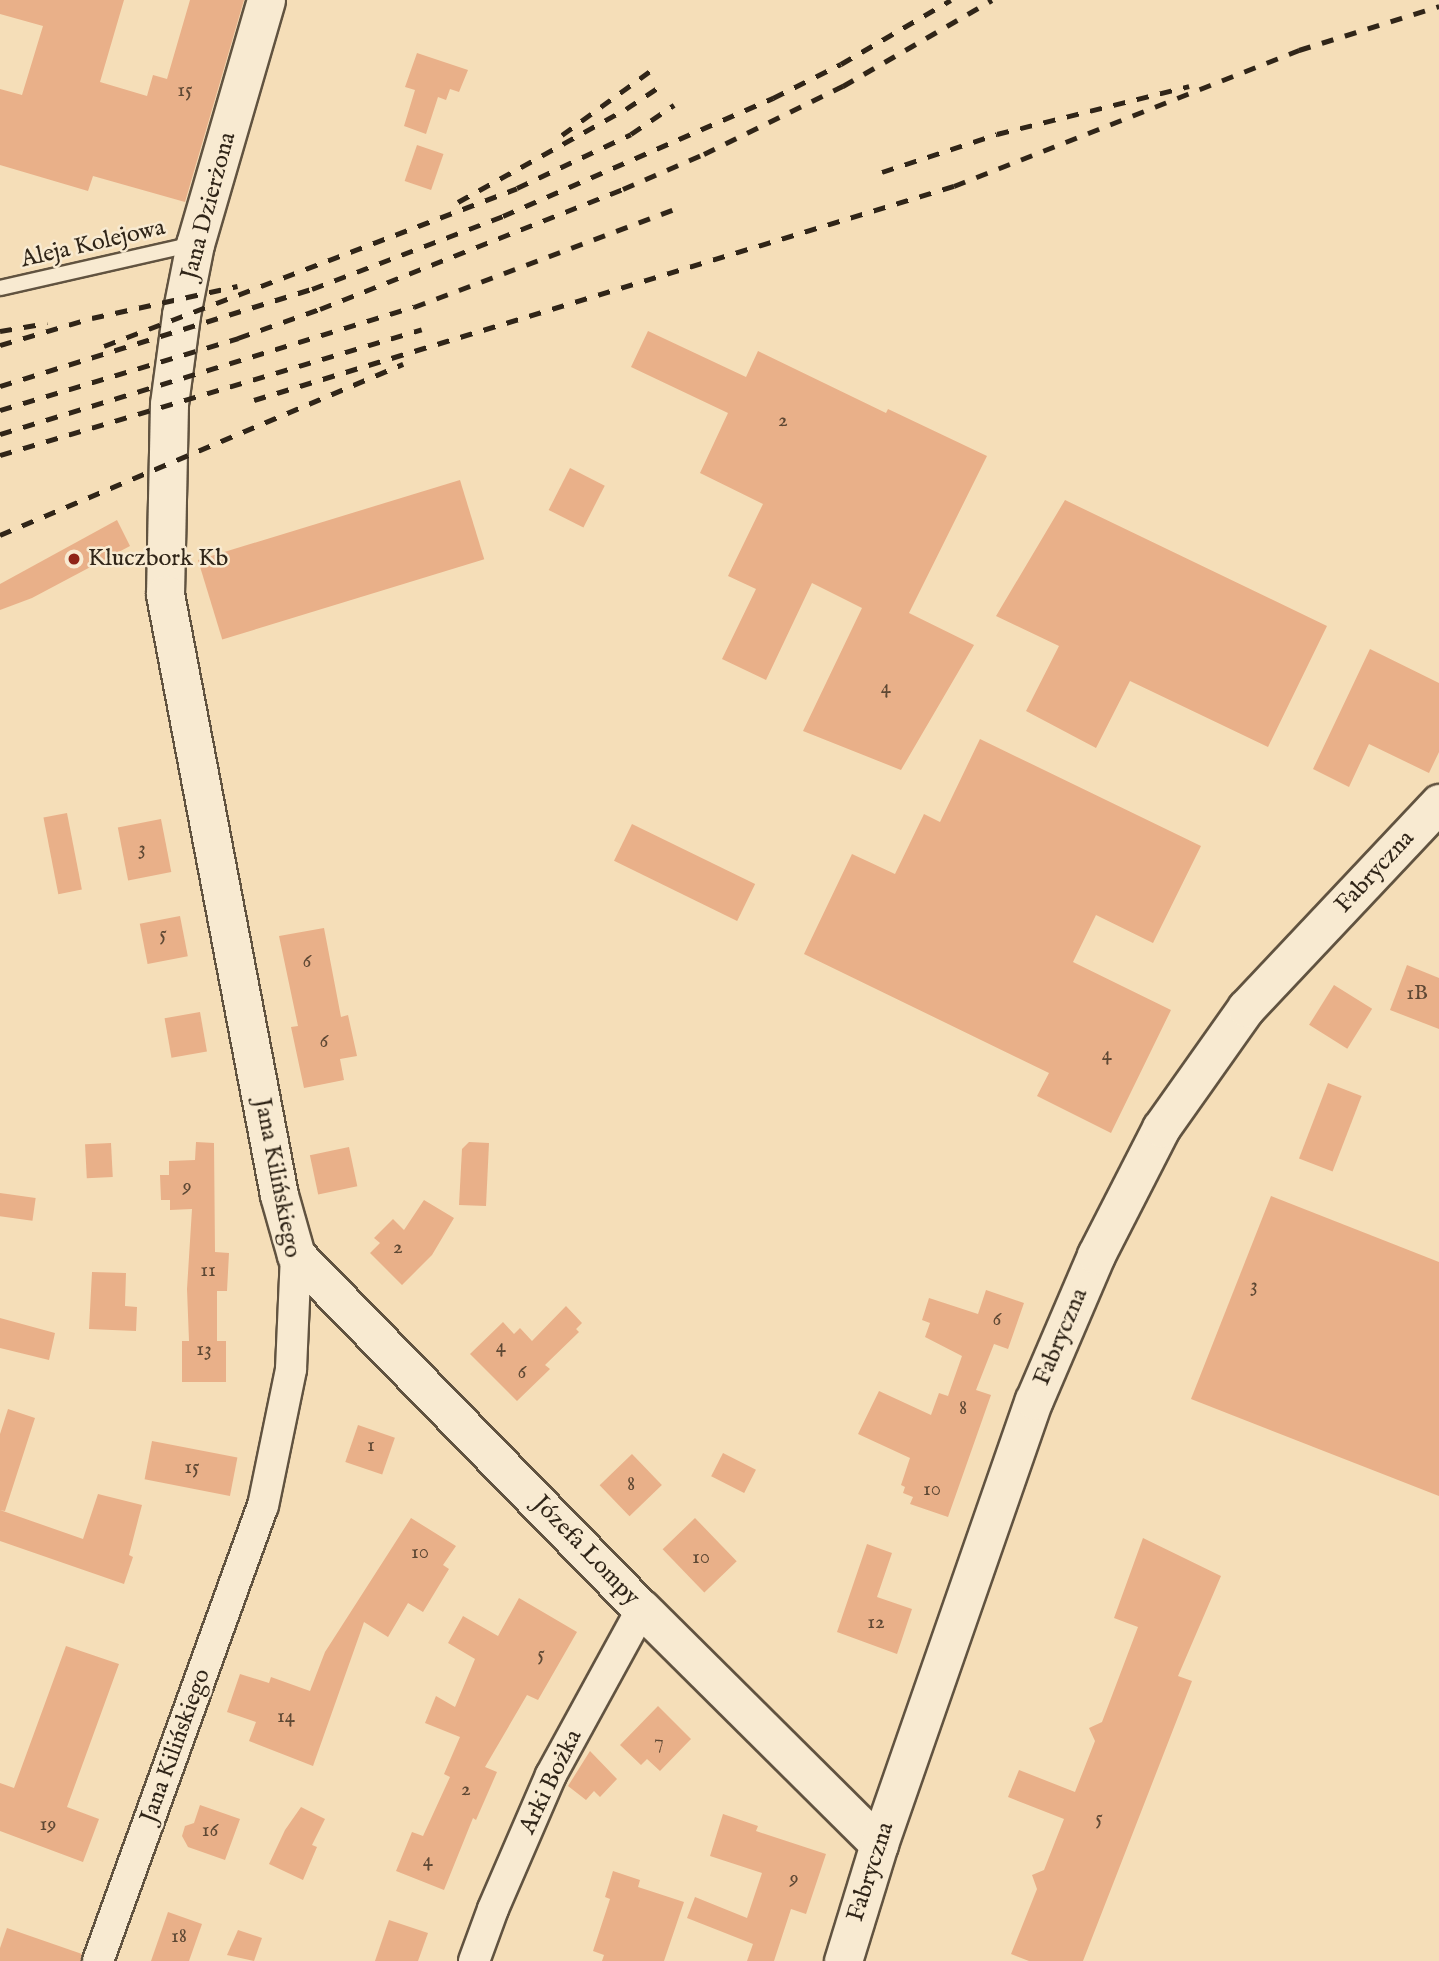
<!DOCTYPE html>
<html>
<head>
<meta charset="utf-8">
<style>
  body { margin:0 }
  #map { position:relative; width:1439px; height:1961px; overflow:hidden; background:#f5deb8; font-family:"IM FELL English",serif }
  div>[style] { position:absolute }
  .building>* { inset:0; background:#e9b089; transform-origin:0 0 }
  .roads { filter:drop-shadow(2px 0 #615340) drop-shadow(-2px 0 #615340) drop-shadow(0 2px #615340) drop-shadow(0 -2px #615340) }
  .service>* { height:14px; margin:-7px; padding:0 7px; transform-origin:7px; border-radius:7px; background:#f8ead1 }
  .minor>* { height:30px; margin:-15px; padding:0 15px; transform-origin:15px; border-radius:15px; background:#f8ead1 }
  .tertiary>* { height:37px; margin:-18.5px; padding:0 18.5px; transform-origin:18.5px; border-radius:18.5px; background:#f8ead1 }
  .rail>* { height:5px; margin-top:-2.5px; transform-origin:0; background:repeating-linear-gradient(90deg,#302518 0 12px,transparent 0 24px) }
  .dots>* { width:19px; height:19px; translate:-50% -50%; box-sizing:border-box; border:4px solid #f8ead1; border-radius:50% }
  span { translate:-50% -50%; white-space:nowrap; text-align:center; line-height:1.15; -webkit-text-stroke:5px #f8ead1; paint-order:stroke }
  .number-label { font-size:21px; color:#5e4834 }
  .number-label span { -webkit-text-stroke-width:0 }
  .street-label { font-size:24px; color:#302518 }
  .poi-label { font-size:24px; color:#302518 }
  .left { translate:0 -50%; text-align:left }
</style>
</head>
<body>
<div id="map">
  <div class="building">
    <div style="clip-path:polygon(0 0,124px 0,100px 82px,147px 96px,153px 75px,167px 79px,190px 0,244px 0,185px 202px,93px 176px,88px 191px,0 165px,0 89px,22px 95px,43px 26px,0 14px)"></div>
    <div style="clip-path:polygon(417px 53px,468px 70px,459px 92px,450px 89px,446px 100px,438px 97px,426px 134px,404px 126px,415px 90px,405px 87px)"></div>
    <div style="left:417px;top:145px;width:28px;height:38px;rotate:19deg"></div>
    <div style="clip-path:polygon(648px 331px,746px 377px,758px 351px,886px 413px,888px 409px,987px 456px,909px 613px,974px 645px,901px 770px,803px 731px,862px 608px,812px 583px,766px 680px,722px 659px,756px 589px,728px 576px,763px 504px,700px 473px,728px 413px,631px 367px)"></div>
    <div style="left:570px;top:468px;width:39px;height:47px;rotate:27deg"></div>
    <div style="left:460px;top:480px;width:83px;height:274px;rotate:73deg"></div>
    <div style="clip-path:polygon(1065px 500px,1327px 626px,1268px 747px,1130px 681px,1096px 748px,1026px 711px,1059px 646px,996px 616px)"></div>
    <div style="clip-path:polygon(117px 520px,130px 546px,32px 598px,0 610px,0 584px)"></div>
    <div style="clip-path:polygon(1370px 649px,1439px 683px,1439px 752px,1429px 773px,1369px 744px,1349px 787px,1313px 769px)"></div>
    <div style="clip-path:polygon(980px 739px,1201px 846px,1153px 943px,1096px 915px,1073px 962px,1171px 1010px,1111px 1133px,1037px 1096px,1049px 1073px,804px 954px,852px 854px,895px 874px,924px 814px,940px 822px)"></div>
    <div style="left:67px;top:813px;width:78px;height:24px;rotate:79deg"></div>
    <div style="left:161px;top:819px;width:54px;height:44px;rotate:79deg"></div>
    <div style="left:632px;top:824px;width:137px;height:41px;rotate:26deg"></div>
    <div style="left:180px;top:916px;width:41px;height:41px;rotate:79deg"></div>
    <div style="clip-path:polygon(324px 928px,341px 1017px,348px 1015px,357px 1056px,340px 1059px,344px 1080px,304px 1088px,291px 1027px,298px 1026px,279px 936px)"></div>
    <div style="clip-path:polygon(1407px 965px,1439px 978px,1439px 1029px,1390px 1010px)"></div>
    <div style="left:1334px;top:985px;width:45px;height:47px;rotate:32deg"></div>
    <div style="left:200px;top:1012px;width:40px;height:36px;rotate:80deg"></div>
    <div style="left:1328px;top:1083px;width:36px;height:81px;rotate:21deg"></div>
    <div style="clip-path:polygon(196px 1142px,214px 1143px,215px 1252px,229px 1253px,227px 1291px,217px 1291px,217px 1341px,226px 1341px,226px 1382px,182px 1382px,182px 1341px,189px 1341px,187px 1289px,192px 1209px,170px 1210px,170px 1200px,161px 1200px,160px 1175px,169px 1175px,169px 1161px,195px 1160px)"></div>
    <div style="clip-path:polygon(469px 1142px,489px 1143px,486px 1206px,459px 1205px,462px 1149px)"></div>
    <div style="left:111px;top:1143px;width:34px;height:26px;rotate:87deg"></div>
    <div style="left:349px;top:1147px;width:40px;height:40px;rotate:78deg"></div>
    <div style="left:0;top:1193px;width:36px;height:23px;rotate:8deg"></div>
    <div style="clip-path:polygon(1271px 1196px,1439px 1262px,1439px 1496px,1191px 1399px)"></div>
    <div style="clip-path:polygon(424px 1200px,454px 1218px,432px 1255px,402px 1285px,370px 1253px,380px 1243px,374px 1238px,393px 1219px,404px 1230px)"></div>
    <div style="clip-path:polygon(92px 1272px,126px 1273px,125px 1306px,137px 1307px,136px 1331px,89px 1329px)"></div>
    <div style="clip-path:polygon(986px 1290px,1024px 1303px,1008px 1349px,994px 1344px,976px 1390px,991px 1395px,948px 1517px,910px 1504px,913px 1497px,903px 1493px,905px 1487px,901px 1485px,910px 1458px,858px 1434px,879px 1391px,931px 1415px,939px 1393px,948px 1396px,962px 1356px,925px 1337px,930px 1323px,922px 1320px,929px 1298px,978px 1314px)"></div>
    <div style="clip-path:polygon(566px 1306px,582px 1323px,576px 1329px,579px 1332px,545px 1365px,550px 1369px,517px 1401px,470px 1354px,503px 1322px,514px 1334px,520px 1328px,532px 1341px)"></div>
    <div style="clip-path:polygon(0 1318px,55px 1333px,49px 1360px,0 1348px)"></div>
    <div style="clip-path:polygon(8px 1409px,35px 1418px,5px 1511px,0 1510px,83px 1539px,98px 1494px,142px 1505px,129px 1555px,133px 1557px,124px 1584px,0 1541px,0 1434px)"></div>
    <div style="left:358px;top:1425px;width:39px;height:39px;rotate:19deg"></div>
    <div style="left:152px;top:1441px;width:87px;height:39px;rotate:11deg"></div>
    <div style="left:723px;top:1453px;width:37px;height:26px;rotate:27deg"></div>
    <div style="left:632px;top:1454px;width:43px;height:45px;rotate:46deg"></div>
    <div style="clip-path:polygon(411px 1518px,456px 1546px,443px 1565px,449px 1569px,423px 1612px,408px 1603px,388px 1637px,364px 1622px,313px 1766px,249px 1741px,256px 1722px,227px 1712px,240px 1674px,269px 1683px,271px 1677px,310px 1691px,325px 1652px)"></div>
    <div style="left:695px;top:1518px;width:60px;height:45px;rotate:46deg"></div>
    <div style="clip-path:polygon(1143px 1538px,1221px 1576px,1178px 1676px,1192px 1681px,1083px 1961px,1029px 1961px,1011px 1954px,1037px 1889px,1032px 1875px,1044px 1870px,1064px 1819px,1008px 1797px,1019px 1770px,1075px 1792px,1095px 1741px,1089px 1728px,1102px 1722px,1138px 1627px,1114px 1618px)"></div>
    <div style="clip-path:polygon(867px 1544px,892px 1553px,877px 1597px,912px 1609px,897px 1654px,837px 1632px)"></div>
    <div style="clip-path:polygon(519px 1598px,577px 1632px,538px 1700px,527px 1695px,485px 1767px,497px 1772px,476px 1820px,473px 1818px,444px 1890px,396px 1871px,412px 1832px,423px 1836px,450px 1777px,444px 1774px,460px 1737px,425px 1723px,436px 1696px,455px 1707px,475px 1659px,448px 1643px,463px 1616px,498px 1636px)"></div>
    <div style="clip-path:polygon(66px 1646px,119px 1664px,67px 1807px,99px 1819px,83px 1862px,0 1831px,0 1783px,14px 1788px)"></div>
    <div style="clip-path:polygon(658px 1706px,691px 1739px,660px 1771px,647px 1759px,641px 1765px,620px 1745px)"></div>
    <div style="clip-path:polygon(590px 1751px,617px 1779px,600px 1797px,594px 1791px,586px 1800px,568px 1786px)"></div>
    <div style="clip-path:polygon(200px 1805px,240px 1819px,225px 1860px,188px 1847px,182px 1836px,185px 1826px,194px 1823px)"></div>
    <div style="clip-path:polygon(301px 1807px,325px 1819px,312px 1845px,317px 1847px,303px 1880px,269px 1864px,285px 1830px)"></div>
    <div style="clip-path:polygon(723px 1814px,758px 1826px,756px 1831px,826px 1854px,806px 1914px,791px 1909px,774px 1961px,747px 1961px,753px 1944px,687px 1918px,695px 1897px,747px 1918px,762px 1873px,710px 1856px)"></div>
    <div style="clip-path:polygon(613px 1871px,640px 1880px,638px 1887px,684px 1902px,664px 1961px,602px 1961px,604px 1955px,593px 1951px,610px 1899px,605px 1897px)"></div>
    <div style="clip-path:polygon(168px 1912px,202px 1924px,189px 1961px,151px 1961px)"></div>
    <div style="clip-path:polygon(389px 1920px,428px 1933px,418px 1961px,375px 1961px)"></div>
    <div style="clip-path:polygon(7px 1928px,82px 1954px,81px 1961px,0 1961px,0 1948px)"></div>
    <div style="clip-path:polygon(238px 1930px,262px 1938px,254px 1961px,227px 1955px)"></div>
  </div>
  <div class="roads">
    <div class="service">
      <div style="left:0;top:288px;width:199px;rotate:-12.8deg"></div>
    </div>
    <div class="minor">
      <div style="left:98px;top:1961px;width:484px;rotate:-70.1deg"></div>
      <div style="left:263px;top:1506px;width:140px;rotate:-78.4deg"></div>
      <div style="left:291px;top:1369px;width:114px;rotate:-87.5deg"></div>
      <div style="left:474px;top:1961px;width:55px;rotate:-69.9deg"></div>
      <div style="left:493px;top:1909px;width:146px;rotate:-66.6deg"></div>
      <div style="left:551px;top:1775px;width:189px;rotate:-61.3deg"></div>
    </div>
    <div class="tertiary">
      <div style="left:266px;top:0;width:254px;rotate:106.2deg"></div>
      <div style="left:195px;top:244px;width:72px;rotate:101.2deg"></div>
      <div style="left:181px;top:315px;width:90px;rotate:97.7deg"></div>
      <div style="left:169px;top:404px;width:190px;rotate:91.2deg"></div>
      <div style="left:165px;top:594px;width:612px;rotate:79.26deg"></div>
      <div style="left:279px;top:1195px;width:62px;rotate:74.2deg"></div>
      <div style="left:296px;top:1255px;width:495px;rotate:45.7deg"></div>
      <div style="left:642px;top:1609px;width:334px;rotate:44.8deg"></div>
      <div style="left:843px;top:1961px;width:122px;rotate:-72.9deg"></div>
      <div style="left:879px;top:1844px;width:470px;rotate:-70.8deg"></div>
      <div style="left:1034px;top:1400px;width:158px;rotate:-66.8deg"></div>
      <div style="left:1096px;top:1255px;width:143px;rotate:-62.9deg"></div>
      <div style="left:1161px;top:1128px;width:147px;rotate:-54.7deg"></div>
      <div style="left:1246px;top:1008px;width:282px;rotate:-46.7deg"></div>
    </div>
  </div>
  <div class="rail">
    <div style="left:562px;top:135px;width:109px;rotate:-36deg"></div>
    <div style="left:882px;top:172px;width:121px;rotate:-18.3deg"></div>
    <div style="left:997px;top:134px;width:198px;rotate:-14deg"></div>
    <div style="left:458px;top:202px;width:192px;rotate:-29deg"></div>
    <div style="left:626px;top:109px;width:43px;rotate:-33.7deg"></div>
    <div style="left:0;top:331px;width:48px;rotate:-9.7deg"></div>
    <div style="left:0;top:345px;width:96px;rotate:-16.4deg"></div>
    <div style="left:92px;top:318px;width:149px;rotate:-12.4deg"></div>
    <div style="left:104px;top:346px;width:442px;rotate:-20.9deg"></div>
    <div style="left:517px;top:188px;width:126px;rotate:-25.3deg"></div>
    <div style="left:631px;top:134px;width:52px;rotate:-34deg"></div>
    <div style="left:0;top:386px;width:327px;rotate:-17.3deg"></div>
    <div style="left:312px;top:289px;width:204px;rotate:-20.9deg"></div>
    <div style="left:503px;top:216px;width:295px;rotate:-23.6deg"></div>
    <div style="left:773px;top:98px;width:76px;rotate:-26.6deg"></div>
    <div style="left:841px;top:64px;width:127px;rotate:-30.2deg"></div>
    <div style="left:254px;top:400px;width:732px;rotate:-17deg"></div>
    <div style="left:954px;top:186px;width:371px;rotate:-21.5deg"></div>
    <div style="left:1299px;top:50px;width:147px;rotate:-17.4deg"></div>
    <div style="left:0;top:410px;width:249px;rotate:-16.8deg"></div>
    <div style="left:238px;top:338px;width:87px;rotate:-19.5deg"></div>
    <div style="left:320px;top:309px;width:326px;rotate:-21.6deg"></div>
    <div style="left:623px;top:189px;width:88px;rotate:-23.4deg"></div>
    <div style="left:704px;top:154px;width:155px;rotate:-26.1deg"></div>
    <div style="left:843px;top:86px;width:172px;rotate:-30deg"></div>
    <div style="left:0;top:434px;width:433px;rotate:-17.1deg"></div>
    <div style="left:414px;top:307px;width:276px;rotate:-20.6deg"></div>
    <div style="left:0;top:455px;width:440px;rotate:-16.6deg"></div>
    <div style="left:0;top:535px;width:438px;rotate:-23deg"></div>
  </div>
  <div class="dots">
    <div style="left:74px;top:559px;background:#8f2418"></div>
  </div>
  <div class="number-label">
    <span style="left:185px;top:91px">15</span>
    <span style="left:783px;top:421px">2</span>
    <span style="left:886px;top:688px">4</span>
    <span style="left:142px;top:849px">3</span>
    <span style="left:163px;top:935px">5</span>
    <span style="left:307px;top:962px">6</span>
    <span style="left:1417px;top:994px">1B</span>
    <span style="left:324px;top:1042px">6</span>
    <span style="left:1107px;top:1055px">4</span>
    <span style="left:187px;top:1187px">9</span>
    <span style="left:398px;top:1248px">2</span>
    <span style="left:208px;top:1271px">11</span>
    <span style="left:1254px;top:1286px">3</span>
    <span style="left:997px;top:1320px">6</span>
    <span style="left:501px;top:1347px">4</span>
    <span style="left:204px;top:1350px">13</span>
    <span style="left:522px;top:1373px">6</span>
    <span style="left:963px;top:1409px">8</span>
    <span style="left:371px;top:1446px">1</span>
    <span style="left:192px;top:1468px">15</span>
    <span style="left:631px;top:1485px">8</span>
    <span style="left:932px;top:1490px">10</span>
    <span style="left:420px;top:1553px">10</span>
    <span style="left:701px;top:1558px">10</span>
    <span style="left:876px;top:1623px">12</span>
    <span style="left:541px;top:1655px">5</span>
    <span style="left:286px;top:1717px">14</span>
    <span style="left:659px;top:1743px">7</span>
    <span style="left:466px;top:1790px">2</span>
    <span style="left:1099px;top:1819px">5</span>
    <span style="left:48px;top:1825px">19</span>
    <span style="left:210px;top:1831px">16</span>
    <span style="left:428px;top:1861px">4</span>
    <span style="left:794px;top:1879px">9</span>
    <span style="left:179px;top:1937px">18</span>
  </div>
  <div class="street-label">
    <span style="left:209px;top:206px;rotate:-75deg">Jana Dzierżona</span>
    <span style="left:93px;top:244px;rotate:-13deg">Aleja Kolejowa</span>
    <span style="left:1375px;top:872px;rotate:-47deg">Fabryczna</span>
    <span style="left:277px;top:1178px;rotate:79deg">Jana Kilińskiego</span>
    <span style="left:1061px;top:1337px;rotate:-67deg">Fabryczna</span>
    <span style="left:586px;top:1551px;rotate:46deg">Józefa Lompy</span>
    <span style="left:176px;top:1746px;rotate:-70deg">Jana Kilińskiego</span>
    <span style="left:551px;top:1782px;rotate:-64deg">Arki Bożka</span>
    <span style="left:871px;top:1872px;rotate:-72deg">Fabryczna</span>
  </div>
  <div class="poi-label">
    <span class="left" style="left:88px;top:559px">Kluczbork Kb</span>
  </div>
</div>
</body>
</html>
